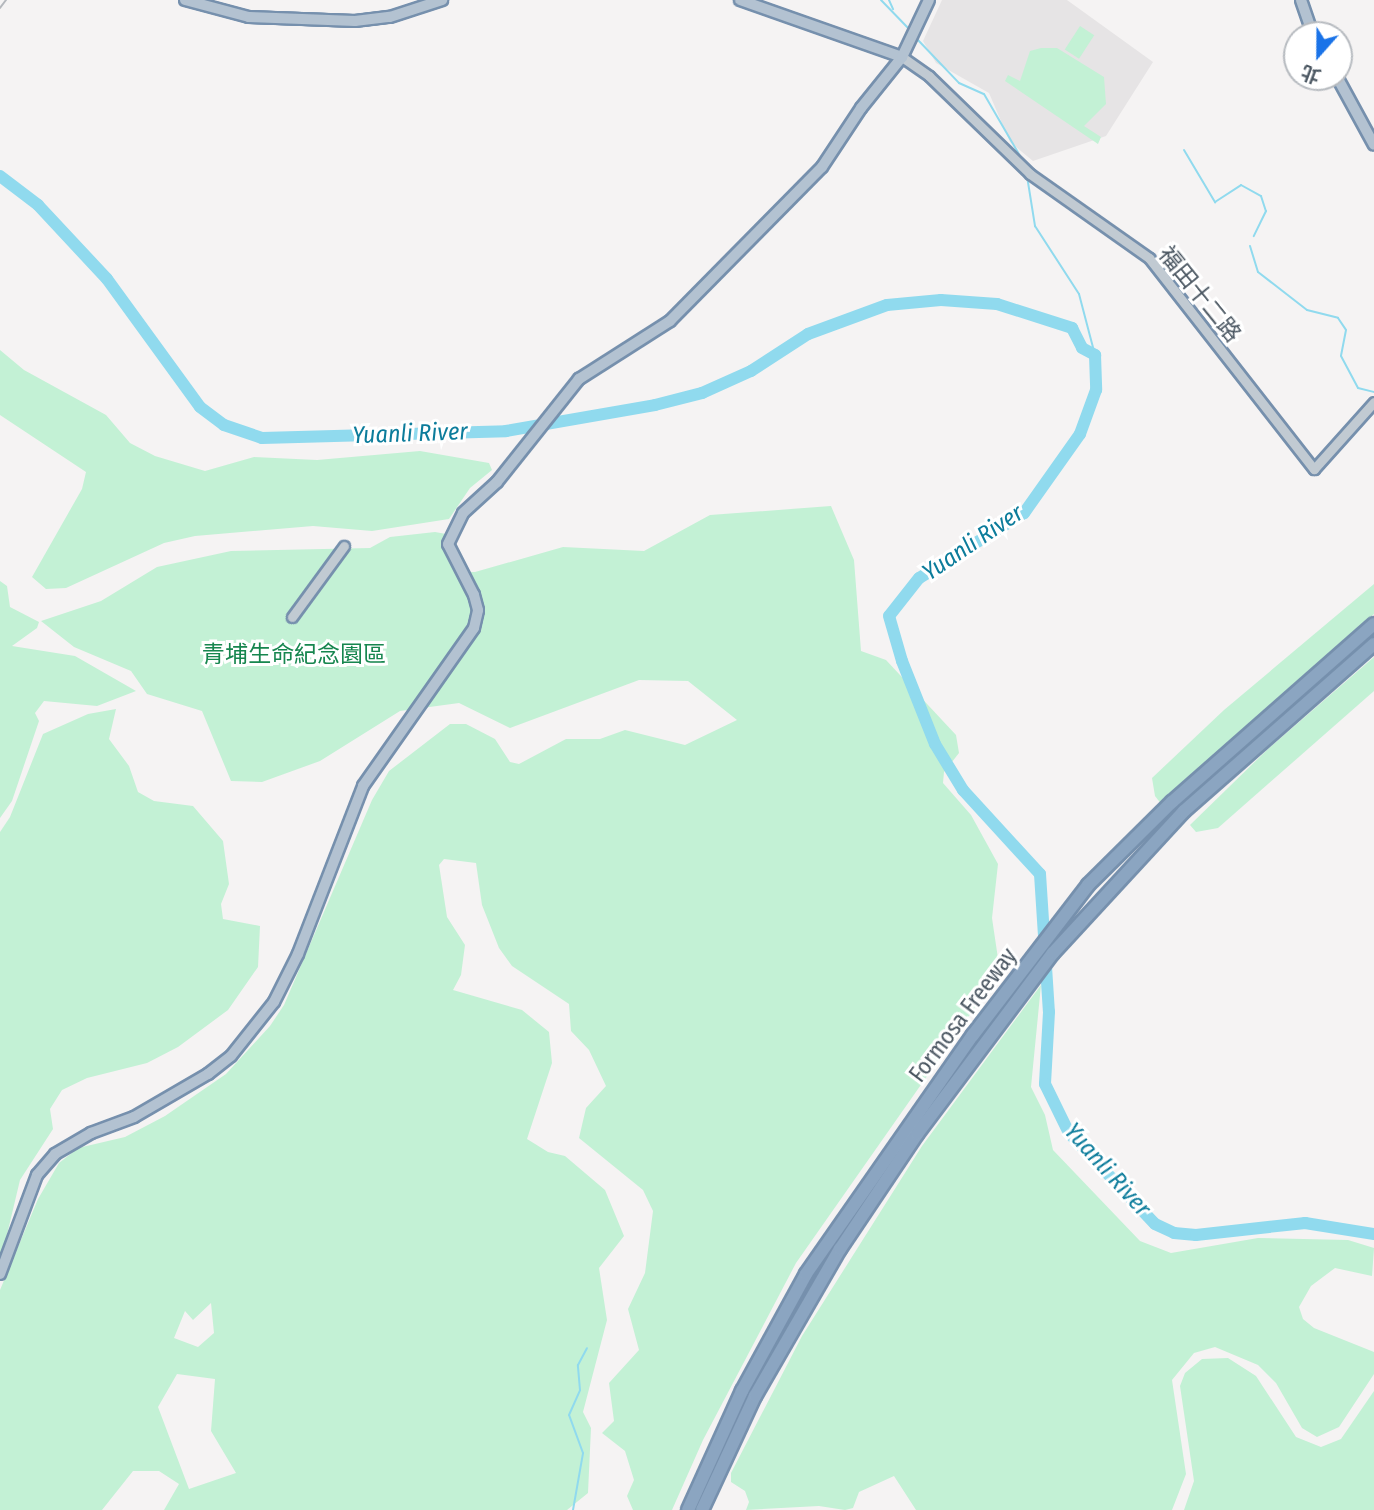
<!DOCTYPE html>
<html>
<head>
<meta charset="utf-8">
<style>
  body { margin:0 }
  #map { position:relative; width:1374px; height:1510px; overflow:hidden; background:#f5f3f3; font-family:"Fira Sans Condensed","Noto Sans TC",sans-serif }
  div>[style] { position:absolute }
  .education>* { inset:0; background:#e6e4e5 }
  .green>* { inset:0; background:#c3f1d5; transform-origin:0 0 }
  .stream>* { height:2px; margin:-1px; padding:0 1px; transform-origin:1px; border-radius:1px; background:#90daee }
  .river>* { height:12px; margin:-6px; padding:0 6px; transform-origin:6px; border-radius:6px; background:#90daee }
  .roads { filter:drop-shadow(2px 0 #7690ad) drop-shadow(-2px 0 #7690ad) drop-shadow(0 2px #7690ad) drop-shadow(0 -2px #7690ad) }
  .minor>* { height:9px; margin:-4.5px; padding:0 4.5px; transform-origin:4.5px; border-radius:4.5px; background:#c1cad2 }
  .major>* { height:10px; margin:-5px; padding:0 5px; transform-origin:5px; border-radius:5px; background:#b3c2d1 }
  .highway>* { height:12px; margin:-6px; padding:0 6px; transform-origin:6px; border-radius:6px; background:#8ba5c1 }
  .rail>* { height:2px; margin:-1px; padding:0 1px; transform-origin:1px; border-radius:1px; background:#b5b8bd }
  span { translate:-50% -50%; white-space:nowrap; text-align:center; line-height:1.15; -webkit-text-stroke:6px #fff; paint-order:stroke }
  .street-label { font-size:23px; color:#4a5661 }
  .park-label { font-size:23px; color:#17864f }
  .water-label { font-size:24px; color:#0c7c9b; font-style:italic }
  .north { position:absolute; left:1283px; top:21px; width:70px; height:70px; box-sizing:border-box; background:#fff; border:2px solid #b7bbc0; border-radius:50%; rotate:201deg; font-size:19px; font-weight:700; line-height:28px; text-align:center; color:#4a5661 }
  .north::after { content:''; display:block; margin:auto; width:24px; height:32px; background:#1a73e8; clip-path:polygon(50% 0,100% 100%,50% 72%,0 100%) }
</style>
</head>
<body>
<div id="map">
  <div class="education">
    <div style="clip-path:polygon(942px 0,1067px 0,1153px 62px,1106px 136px,1033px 161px,1010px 142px,989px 93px,936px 63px,923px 41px)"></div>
  </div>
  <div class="green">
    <div style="left:1080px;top:26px;width:17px;height:28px;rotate:33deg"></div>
    <div style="clip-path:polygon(1041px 48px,1057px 48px,1104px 77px,1106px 104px,1084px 126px,1101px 137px,1098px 144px,1005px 81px,1008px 75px,1020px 81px,1030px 51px)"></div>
    <div style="clip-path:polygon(0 350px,24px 370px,106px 415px,130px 443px,155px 456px,205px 471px,254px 457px,317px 460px,420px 451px,489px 463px,492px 470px,470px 488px,449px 519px,372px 531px,313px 526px,195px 536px,164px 543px,66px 588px,46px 589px,32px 577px,82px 489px,86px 472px,0 415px)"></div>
    <div style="clip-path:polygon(evenodd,831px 506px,854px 560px,861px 651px,886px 660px,956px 735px,959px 753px,944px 772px,943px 783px,971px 815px,998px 864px,992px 918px,1000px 972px,796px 1263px,703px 1440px,672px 1510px,633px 1510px,627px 1496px,634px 1480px,625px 1451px,602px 1433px,614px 1421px,609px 1383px,639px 1350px,628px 1309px,645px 1273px,653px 1211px,643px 1190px,579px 1138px,586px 1108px,606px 1086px,589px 1050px,571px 1031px,569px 1004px,512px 966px,499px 948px,482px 905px,476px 863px,444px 859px,439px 865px,447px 917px,465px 945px,461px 975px,453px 990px,522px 1010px,549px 1032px,552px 1063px,527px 1139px,548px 1152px,565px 1156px,605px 1190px,624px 1236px,599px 1268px,607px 1320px,583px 1412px,591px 1428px,588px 1493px,567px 1510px,164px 1510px,179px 1484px,159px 1471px,133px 1471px,102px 1510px,0 1510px,0 1290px,38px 1199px,59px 1163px,78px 1148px,125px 1137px,165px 1116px,226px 1074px,270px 1026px,284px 1005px,372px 800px,389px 771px,450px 724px,466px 724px,495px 739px,510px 762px,519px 764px,566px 739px,600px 739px,625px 730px,685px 745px,737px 720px,688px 681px,639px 680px,510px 728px,459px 703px,400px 711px,320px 761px,262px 782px,231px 781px,202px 711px,147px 694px,131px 671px,74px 647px,41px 621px,101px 601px,157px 567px,231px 551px,370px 548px,390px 537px,435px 532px,446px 534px,445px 552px,455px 572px,475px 572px,563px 547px,644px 551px,710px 515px,831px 506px,211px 1303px,214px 1333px,198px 1347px,174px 1338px,185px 1311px,193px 1320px,211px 1303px,831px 506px,177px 1374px,215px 1379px,211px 1431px,236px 1473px,189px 1489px,158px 1407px,177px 1374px)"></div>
    <div style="clip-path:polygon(0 581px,7px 586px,10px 607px,39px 622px,37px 628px,12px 646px,75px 656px,136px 691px,97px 706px,44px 701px,35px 713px,39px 721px,12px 801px,0 818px)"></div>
    <div style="clip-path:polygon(1374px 584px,1374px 614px,1162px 805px,1155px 796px,1152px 778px,1224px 710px)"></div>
    <div style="clip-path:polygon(1374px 657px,1374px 691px,1218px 828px,1196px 832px,1190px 825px,1269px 748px)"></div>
    <div style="clip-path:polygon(116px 709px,109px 739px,129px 766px,138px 792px,154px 801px,193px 806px,223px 841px,229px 884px,221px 904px,223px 919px,260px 926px,258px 967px,228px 1010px,178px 1047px,147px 1063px,87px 1078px,62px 1090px,50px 1109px,53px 1129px,20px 1180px,0 1264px,0 832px,10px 817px,43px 734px,88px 714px)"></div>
    <div style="clip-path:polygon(1041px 985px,1031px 1087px,1045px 1115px,1053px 1150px,1140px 1241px,1171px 1253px,1258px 1238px,1348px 1240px,1374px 1248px,1372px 1276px,1335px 1268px,1311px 1286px,1299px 1307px,1303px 1319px,1314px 1328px,1374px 1352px,1374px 1374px,1339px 1427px,1317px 1437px,1302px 1428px,1276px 1383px,1258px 1365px,1215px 1347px,1194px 1353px,1172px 1380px,1186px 1474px,1172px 1510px,916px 1510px,894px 1476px,859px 1492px,853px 1508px,845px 1510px,819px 1506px,746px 1510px,749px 1502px,745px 1491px,731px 1482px,731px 1473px,802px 1336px,922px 1146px)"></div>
    <div style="clip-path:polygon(1228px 1358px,1256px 1376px,1296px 1437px,1321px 1447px,1341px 1439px,1374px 1391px,1374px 1510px,1184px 1510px,1194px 1481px,1180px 1386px,1185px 1373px,1202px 1359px)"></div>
  </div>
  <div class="stream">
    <div style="left:881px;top:0;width:40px;rotate:46deg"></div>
    <div style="left:889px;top:0;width:10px;rotate:66deg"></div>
    <div style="left:917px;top:39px;width:61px;rotate:46.3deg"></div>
    <div style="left:959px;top:83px;width:27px;rotate:24deg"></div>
    <div style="left:984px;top:94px;width:78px;rotate:59.8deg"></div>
    <div style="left:1184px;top:150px;width:61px;rotate:59.2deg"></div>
    <div style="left:1215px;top:202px;width:31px;rotate:-33deg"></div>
    <div style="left:1241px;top:185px;width:23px;rotate:29deg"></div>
    <div style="left:1261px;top:196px;width:16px;rotate:72deg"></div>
    <div style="left:1266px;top:211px;width:28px;rotate:116deg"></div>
    <div style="left:1027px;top:176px;width:51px;rotate:80.9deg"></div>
    <div style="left:1035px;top:226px;width:81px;rotate:57.1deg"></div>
    <div style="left:1079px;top:294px;width:63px;rotate:75.3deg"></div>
    <div style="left:1250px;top:246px;width:27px;rotate:73deg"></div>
    <div style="left:1258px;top:272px;width:62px;rotate:37.8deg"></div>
    <div style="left:1307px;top:310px;width:32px;rotate:14deg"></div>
    <div style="left:1338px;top:318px;width:14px;rotate:56deg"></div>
    <div style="left:1346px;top:330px;width:26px;rotate:101deg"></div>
    <div style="left:1341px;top:356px;width:36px;rotate:62deg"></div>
    <div style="left:1358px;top:388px;width:16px;rotate:14deg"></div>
    <div style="left:573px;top:1510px;width:58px;rotate:-80deg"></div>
    <div style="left:583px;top:1453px;width:40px;rotate:-110.2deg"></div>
    <div style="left:569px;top:1415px;width:27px;rotate:-66deg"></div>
    <div style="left:580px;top:1390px;width:25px;rotate:-95deg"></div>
    <div style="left:578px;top:1365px;width:19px;rotate:-62deg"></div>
  </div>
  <div class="river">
    <div style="left:0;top:176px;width:48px;rotate:37.3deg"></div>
    <div style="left:38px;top:205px;width:101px;rotate:47deg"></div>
    <div style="left:107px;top:279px;width:158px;rotate:54deg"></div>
    <div style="left:200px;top:407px;width:30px;rotate:37deg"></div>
    <div style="left:224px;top:425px;width:40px;rotate:18.9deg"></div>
    <div style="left:262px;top:438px;width:244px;rotate:-1.6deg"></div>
    <div style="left:506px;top:431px;width:151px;rotate:-9.9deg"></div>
    <div style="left:655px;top:405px;width:49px;rotate:-14.3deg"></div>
    <div style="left:702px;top:393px;width:54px;rotate:-24.2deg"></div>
    <div style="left:751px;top:371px;width:68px;rotate:-33deg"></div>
    <div style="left:808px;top:334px;width:84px;rotate:-20.2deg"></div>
    <div style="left:887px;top:305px;width:54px;rotate:-5.3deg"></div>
    <div style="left:941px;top:300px;width:56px;rotate:4.1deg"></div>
    <div style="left:997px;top:304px;width:79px;rotate:17.7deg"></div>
    <div style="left:1072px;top:328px;width:22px;rotate:63deg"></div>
    <div style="left:1082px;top:348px;width:15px;rotate:28deg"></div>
    <div style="left:1095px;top:355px;width:35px;rotate:88deg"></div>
    <div style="left:1096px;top:390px;width:47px;rotate:110deg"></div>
    <div style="left:1080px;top:434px;width:97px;rotate:125.3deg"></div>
    <div style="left:1024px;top:513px;width:123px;rotate:148.2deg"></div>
    <div style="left:919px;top:578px;width:48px;rotate:128.3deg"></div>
    <div style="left:889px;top:616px;width:47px;rotate:73.9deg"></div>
    <div style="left:902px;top:661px;width:89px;rotate:68.3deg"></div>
    <div style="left:935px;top:744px;width:54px;rotate:58.7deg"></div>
    <div style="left:963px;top:790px;width:114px;rotate:47.5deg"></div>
    <div style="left:1040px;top:874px;width:138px;rotate:86.3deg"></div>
    <div style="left:1049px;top:1012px;width:72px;rotate:93.2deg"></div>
    <div style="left:1045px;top:1084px;width:55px;rotate:63.9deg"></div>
    <div style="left:1069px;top:1133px;width:125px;rotate:46.6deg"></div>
    <div style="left:1155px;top:1224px;width:21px;rotate:25deg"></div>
    <div style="left:1174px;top:1233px;width:22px;rotate:5deg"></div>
    <div style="left:1196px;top:1235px;width:110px;rotate:-6.3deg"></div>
    <div style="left:1305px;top:1223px;width:70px;rotate:9.1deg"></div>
  </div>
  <div class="roads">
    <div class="minor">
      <div style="left:902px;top:57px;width:33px;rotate:35deg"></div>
      <div style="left:929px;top:76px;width:141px;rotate:44.1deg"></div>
      <div style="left:1030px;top:174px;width:146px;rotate:35.2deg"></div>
      <div style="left:1149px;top:258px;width:268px;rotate:52deg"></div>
      <div style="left:1314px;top:469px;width:90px;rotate:-48.2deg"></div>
      <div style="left:292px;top:617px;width:88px;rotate:-53.8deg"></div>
    </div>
    <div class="major">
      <div style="left:185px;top:0;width:66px;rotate:14.9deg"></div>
      <div style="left:249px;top:17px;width:106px;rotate:2.2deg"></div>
      <div style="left:355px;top:21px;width:35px;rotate:-7deg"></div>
      <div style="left:390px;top:17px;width:55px;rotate:-18.1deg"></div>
      <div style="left:740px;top:0;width:172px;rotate:19.4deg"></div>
      <div style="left:1301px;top:0;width:37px;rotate:71deg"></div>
      <div style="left:1337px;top:77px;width:77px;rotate:61.4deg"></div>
      <div style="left:0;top:1274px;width:106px;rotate:-69.5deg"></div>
      <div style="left:37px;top:1175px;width:28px;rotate:-49deg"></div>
      <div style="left:55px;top:1154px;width:42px;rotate:-30.3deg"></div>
      <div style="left:91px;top:1133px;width:46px;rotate:-20.4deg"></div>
      <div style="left:134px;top:1117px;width:86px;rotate:-30.2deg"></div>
      <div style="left:208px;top:1074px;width:29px;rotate:-38deg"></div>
      <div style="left:231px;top:1056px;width:69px;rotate:-51.5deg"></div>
      <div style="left:274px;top:1002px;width:54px;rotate:-63.4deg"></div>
      <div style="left:298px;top:954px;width:180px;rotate:-68.8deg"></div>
      <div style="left:363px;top:786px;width:193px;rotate:-54.9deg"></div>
      <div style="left:474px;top:628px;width:18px;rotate:-77deg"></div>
      <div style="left:478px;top:610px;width:16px;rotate:-105deg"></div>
      <div style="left:474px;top:595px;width:57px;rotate:-117deg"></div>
      <div style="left:448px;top:544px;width:34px;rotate:-64deg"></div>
      <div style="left:463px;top:513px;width:46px;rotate:-42.4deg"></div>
      <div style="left:497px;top:482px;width:132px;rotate:-51.5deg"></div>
      <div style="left:579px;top:379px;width:108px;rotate:-32.5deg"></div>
      <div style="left:670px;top:321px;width:216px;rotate:-45.4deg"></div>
      <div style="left:822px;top:167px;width:71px;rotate:-56.5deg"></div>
      <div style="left:861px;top:108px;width:65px;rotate:-51.2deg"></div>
      <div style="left:902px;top:57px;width:63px;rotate:-64.7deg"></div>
    </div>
    <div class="highway">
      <div style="left:688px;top:1510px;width:131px;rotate:-65.6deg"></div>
      <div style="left:742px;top:1391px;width:133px;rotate:-61.3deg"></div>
      <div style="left:806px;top:1274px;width:292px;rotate:-55.1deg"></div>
      <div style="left:973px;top:1035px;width:189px;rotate:-52.5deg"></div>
      <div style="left:1088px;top:885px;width:118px;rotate:-44.7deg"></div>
      <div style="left:1172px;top:802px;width:269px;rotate:-41.4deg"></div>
      <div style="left:702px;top:1510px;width:126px;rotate:-65.1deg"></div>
      <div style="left:755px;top:1396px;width:170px;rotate:-60deg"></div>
      <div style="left:840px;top:1249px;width:138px;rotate:-56.2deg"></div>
      <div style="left:917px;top:1134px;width:226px;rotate:-53.1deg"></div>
      <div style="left:1053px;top:953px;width:193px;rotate:-47.3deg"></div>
      <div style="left:1184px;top:811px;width:253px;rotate:-41.3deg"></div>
    </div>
  </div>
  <div class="rail">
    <div style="left:0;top:8px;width:10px;rotate:-53deg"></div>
  </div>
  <div class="street-label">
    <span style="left:1200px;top:294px;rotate:51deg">福田十二路</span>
    <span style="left:963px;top:1015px;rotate:-53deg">Formosa Freeway</span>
  </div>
  <div class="park-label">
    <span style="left:294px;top:654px">青埔生命紀念園區</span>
  </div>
  <div class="water-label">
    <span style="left:410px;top:434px;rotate:-2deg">Yuanli River</span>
    <span style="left:973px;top:543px;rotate:-34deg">Yuanli River</span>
    <span style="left:1107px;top:1170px;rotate:48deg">Yuanli River</span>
  </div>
  <div class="north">北</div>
</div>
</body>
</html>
